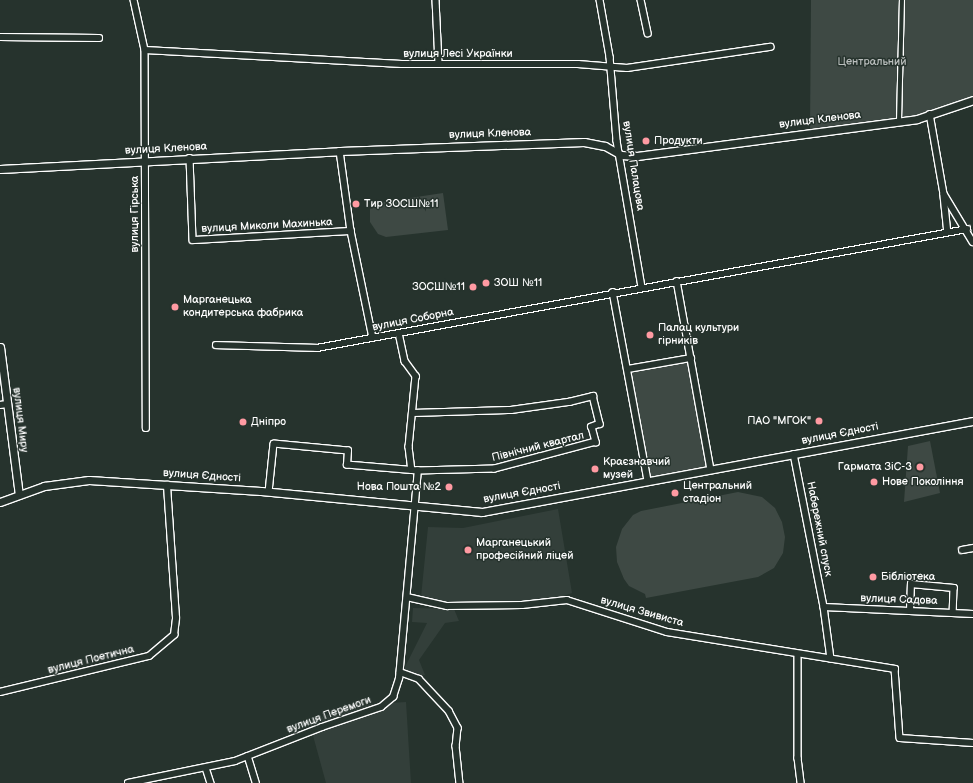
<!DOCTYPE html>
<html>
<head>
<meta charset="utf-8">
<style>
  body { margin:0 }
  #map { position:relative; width:973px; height:783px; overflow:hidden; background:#26332d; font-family:"Balsamiq Sans",sans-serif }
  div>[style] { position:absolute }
  .built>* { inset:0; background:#333f3a }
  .green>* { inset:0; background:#3e4944; transform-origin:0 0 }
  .roads { filter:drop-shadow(1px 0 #fff) drop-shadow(-1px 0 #fff) drop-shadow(0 1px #fff) drop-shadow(0 -1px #fff) }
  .pedestrian>* { height:4px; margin:-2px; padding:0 2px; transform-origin:2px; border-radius:2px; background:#26332d }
  .minor>* { height:5.5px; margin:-2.75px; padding:0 2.75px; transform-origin:2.75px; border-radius:2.75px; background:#26332d }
  .tertiary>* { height:7px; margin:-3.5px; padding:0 3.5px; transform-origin:3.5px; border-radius:3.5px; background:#26332d }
  .dots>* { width:11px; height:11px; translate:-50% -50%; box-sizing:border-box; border:2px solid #26332d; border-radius:50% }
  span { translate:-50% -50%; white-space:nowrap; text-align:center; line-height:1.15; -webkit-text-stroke:3px #26332d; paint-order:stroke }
  .street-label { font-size:11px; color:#fff }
  .park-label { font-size:11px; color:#bbbfbe }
  .poi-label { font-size:11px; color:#fff }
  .left { translate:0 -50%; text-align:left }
  .right { translate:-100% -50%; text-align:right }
</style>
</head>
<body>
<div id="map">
  <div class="built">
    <div style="clip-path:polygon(558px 509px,572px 593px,550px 601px,451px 604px,421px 597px,428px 527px,463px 528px)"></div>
    <div style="clip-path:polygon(413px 608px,454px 609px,459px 621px,445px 623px,419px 660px,425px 675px,405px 677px,404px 669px,427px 623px,412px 622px)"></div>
    <div style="clip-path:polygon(406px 702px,411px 783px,326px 783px,309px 721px,357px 705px)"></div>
  </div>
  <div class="green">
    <div style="clip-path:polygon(811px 0,973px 0,973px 100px,917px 119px,810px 132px)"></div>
    <div style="clip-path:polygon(443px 193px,448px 230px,386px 237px,378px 234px,370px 222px,370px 209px,376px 203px)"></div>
    <div style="left:687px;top:362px;width:108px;height:57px;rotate:79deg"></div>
    <div style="clip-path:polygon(930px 441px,940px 493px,904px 502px,908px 446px)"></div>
    <div style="clip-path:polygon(738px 492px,762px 497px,775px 508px,782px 522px,785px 537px,783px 553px,774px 568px,758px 577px,646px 598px,645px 594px,629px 586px,624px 579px,617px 562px,616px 547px,622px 529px,633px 515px,641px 511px)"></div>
  </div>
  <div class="roads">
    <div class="pedestrian">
      <div style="left:899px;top:121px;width:121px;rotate:-88.6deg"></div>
    </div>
    <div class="minor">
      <div style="left:134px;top:0;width:51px;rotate:77.6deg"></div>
      <div style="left:145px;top:50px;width:378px;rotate:89.8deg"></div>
      <div style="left:436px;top:0;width:64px;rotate:87.3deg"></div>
      <div style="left:600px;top:0;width:58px;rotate:80deg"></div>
      <div style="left:610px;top:57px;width:84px;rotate:85.2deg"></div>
      <div style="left:617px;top:141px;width:148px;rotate:80.3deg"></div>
      <div style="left:641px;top:0;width:34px;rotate:78deg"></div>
      <div style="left:0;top:37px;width:99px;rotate:0.6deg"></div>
      <div style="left:145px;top:50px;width:257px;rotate:3.1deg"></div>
      <div style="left:402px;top:64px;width:176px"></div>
      <div style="left:578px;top:64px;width:49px;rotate:4.7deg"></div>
      <div style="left:627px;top:68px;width:145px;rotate:-8.4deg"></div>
      <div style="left:930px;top:114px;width:81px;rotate:80.1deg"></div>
      <div style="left:944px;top:194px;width:56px;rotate:58.9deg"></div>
      <div style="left:340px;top:151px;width:81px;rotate:82.2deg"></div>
      <div style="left:351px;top:231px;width:109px;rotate:78.4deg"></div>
      <div style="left:190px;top:158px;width:82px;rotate:87.9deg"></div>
      <div style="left:193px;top:240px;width:158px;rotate:-3.3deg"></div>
      <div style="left:944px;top:196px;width:36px;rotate:84deg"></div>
      <div style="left:677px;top:281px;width:192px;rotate:79.8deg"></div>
      <div style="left:613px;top:292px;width:192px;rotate:79.5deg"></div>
      <div style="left:399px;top:333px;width:29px;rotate:78deg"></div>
      <div style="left:405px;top:361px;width:19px;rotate:54deg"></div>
      <div style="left:416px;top:376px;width:71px;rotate:95.6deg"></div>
      <div style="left:409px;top:447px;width:23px;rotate:83deg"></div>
      <div style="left:216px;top:345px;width:101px;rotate:1.7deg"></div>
      <div style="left:317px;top:348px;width:661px;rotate:-10.37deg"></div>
      <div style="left:628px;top:369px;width:64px;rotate:-9.9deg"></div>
      <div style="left:0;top:405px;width:7px;rotate:-8deg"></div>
      <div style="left:413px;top:413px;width:98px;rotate:-1.8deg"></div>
      <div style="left:511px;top:410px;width:59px;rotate:-7.9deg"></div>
      <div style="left:569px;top:402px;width:25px;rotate:-14deg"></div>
      <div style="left:593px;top:396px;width:29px;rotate:76deg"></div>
      <div style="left:600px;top:424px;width:9px;rotate:159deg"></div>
      <div style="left:592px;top:427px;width:16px;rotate:75deg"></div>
      <div style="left:596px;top:442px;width:58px;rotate:165deg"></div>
      <div style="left:540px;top:457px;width:47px;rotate:165.1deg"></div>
      <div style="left:495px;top:469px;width:77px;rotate:178.5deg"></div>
      <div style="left:794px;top:454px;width:156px;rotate:78.9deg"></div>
      <div style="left:824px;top:607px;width:52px;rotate:82.3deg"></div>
      <div style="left:962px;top:550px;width:11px;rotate:-10deg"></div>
      <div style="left:407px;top:597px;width:41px;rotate:12.7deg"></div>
      <div style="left:447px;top:606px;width:75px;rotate:-0.8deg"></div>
      <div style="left:522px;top:605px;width:45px;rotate:-6.3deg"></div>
      <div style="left:567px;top:600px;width:105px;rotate:17.7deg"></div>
      <div style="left:667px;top:632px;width:231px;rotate:9.2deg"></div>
      <div style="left:895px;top:669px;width:69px;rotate:85.9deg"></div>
      <div style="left:900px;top:738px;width:73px;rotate:3.9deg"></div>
      <div style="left:824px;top:607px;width:149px;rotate:2.7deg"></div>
      <div style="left:910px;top:611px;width:27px;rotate:-88deg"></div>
      <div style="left:911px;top:584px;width:43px;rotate:5.3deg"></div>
      <div style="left:954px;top:588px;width:25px;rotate:92deg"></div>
      <div style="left:798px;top:654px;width:104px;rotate:90deg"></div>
      <div style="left:798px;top:758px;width:25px;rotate:83deg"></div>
      <div style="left:400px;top:672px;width:20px;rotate:20deg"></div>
      <div style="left:419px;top:679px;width:44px;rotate:46.8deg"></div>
      <div style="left:449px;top:711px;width:19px;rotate:62deg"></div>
      <div style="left:458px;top:728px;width:18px;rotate:96deg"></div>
      <div style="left:456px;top:746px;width:37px;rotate:84deg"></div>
      <div style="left:0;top:692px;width:153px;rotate:-13.6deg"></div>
      <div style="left:149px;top:656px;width:33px;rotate:-40deg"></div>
      <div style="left:174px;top:635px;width:17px;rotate:-83deg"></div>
      <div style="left:176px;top:618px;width:133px;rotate:-93.9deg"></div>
      <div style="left:248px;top:756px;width:28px;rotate:73deg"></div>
      <div style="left:206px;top:768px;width:16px;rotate:72deg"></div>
      <div style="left:128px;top:783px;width:109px;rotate:-11.6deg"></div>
      <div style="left:235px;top:761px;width:93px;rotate:-21.3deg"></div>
      <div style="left:322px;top:727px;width:62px;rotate:-18.7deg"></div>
      <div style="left:381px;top:707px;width:16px;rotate:-40deg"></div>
      <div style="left:393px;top:697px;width:20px;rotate:-72deg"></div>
      <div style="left:399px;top:678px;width:208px;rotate:-84.8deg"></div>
      <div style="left:418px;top:471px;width:71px;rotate:-175.2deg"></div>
      <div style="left:347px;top:465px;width:14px;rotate:-86deg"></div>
      <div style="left:348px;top:451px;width:74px;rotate:-174.6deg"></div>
      <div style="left:274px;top:444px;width:48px;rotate:95.9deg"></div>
    </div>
    <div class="tertiary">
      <div style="left:0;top:169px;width:340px;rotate:-3deg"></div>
      <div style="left:340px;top:151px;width:244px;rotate:-2.1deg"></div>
      <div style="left:584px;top:142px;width:21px;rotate:11deg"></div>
      <div style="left:605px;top:146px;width:18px;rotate:29deg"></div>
      <div style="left:621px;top:155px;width:16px;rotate:4deg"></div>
      <div style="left:637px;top:156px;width:282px;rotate:-7.5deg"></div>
      <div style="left:917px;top:119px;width:59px;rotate:-18.7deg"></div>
      <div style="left:0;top:347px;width:149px;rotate:82.7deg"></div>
      <div style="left:0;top:502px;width:47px;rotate:-20deg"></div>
      <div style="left:44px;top:486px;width:45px;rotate:-7.6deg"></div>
      <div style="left:89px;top:480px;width:172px;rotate:3.7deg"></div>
      <div style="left:261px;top:491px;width:222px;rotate:5.4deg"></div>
      <div style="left:482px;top:512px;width:499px;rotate:-10.5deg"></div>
    </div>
  </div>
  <div class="dots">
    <div style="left:646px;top:141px;background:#ff9aa2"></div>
    <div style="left:356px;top:204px;background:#ff9aa2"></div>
    <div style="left:486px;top:283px;background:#ff9aa2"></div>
    <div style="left:473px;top:287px;background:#ff9aa2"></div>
    <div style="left:175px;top:307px;background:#ff9aa2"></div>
    <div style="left:650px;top:335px;background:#ff9aa2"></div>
    <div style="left:819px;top:421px;background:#ff9aa2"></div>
    <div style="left:243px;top:422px;background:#ff9aa2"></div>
    <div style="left:920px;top:467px;background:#ff9aa2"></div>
    <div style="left:595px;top:469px;background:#ff9aa2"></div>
    <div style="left:874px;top:482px;background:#ff9aa2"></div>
    <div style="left:449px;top:487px;background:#ff9aa2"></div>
    <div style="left:675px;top:493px;background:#ff9aa2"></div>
    <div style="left:468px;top:550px;background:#ff9aa2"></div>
    <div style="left:873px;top:577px;background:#ff9aa2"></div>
  </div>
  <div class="street-label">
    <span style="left:458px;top:54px">вулиця Лесі Українки</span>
    <span style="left:820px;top:120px;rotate:-7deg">вулиця Кленова</span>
    <span style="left:490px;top:134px;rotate:-2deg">вулиця Кленова</span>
    <span style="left:166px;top:149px;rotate:-3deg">вулиця Кленова</span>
    <span style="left:633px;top:166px;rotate:81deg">вулиця Палацова</span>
    <span style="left:135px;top:214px;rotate:-90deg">вулиця Гірська</span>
    <span style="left:267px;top:226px;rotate:-3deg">вулиця Миколи Махинька</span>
    <span style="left:413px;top:320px;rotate:-11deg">вулиця Соборна</span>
    <span style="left:20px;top:420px;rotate:83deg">вулиця Миру</span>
    <span style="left:840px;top:434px;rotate:-11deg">вулиця Єдності</span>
    <span style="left:538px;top:447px;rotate:-14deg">Північний квартал</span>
    <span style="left:202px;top:476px;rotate:4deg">вулиця Єдності</span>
    <span style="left:522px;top:493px;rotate:-10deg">вулиця Єдності</span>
    <span style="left:819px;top:529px;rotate:79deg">Набережний спуск</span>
    <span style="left:899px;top:600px;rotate:2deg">вулиця Садова</span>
    <span style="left:642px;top:612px;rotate:16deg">вулиця Звивиста</span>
    <span style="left:91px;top:660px;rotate:-14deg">вулиця Поетична</span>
    <span style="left:329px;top:715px;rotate:-20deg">вулиця Перемоги</span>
  </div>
  <div class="park-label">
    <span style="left:872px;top:62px">Центральний</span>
  </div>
  <div class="poi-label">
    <span class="left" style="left:654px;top:141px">Продукти</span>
    <span class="left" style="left:364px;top:204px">Тир ЗОСШ№11</span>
    <span class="left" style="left:494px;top:283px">ЗОШ №11</span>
    <span class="right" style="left:465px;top:287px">ЗОСШ№11</span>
    <span class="left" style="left:183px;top:307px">Марганецька<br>кондитерська фабрика</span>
    <span class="left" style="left:658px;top:335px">Палац культури<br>гірників</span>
    <span class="right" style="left:811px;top:421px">ПАО "МГОК"</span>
    <span class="left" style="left:251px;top:422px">Дніпро</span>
    <span class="left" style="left:603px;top:469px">Краєзнавчий<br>музей</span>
    <span class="right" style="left:912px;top:467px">Гармата ЗіС-3</span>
    <span class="left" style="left:882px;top:482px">Нове Покоління</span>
    <span class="right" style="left:441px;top:487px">Нова Пошта №2</span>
    <span class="left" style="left:683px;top:493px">Центральний<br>стадіон</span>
    <span class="left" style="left:476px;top:550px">Марганецький<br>професійний ліцей</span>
    <span class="left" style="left:881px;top:577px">Бібліотека</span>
  </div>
</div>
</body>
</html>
